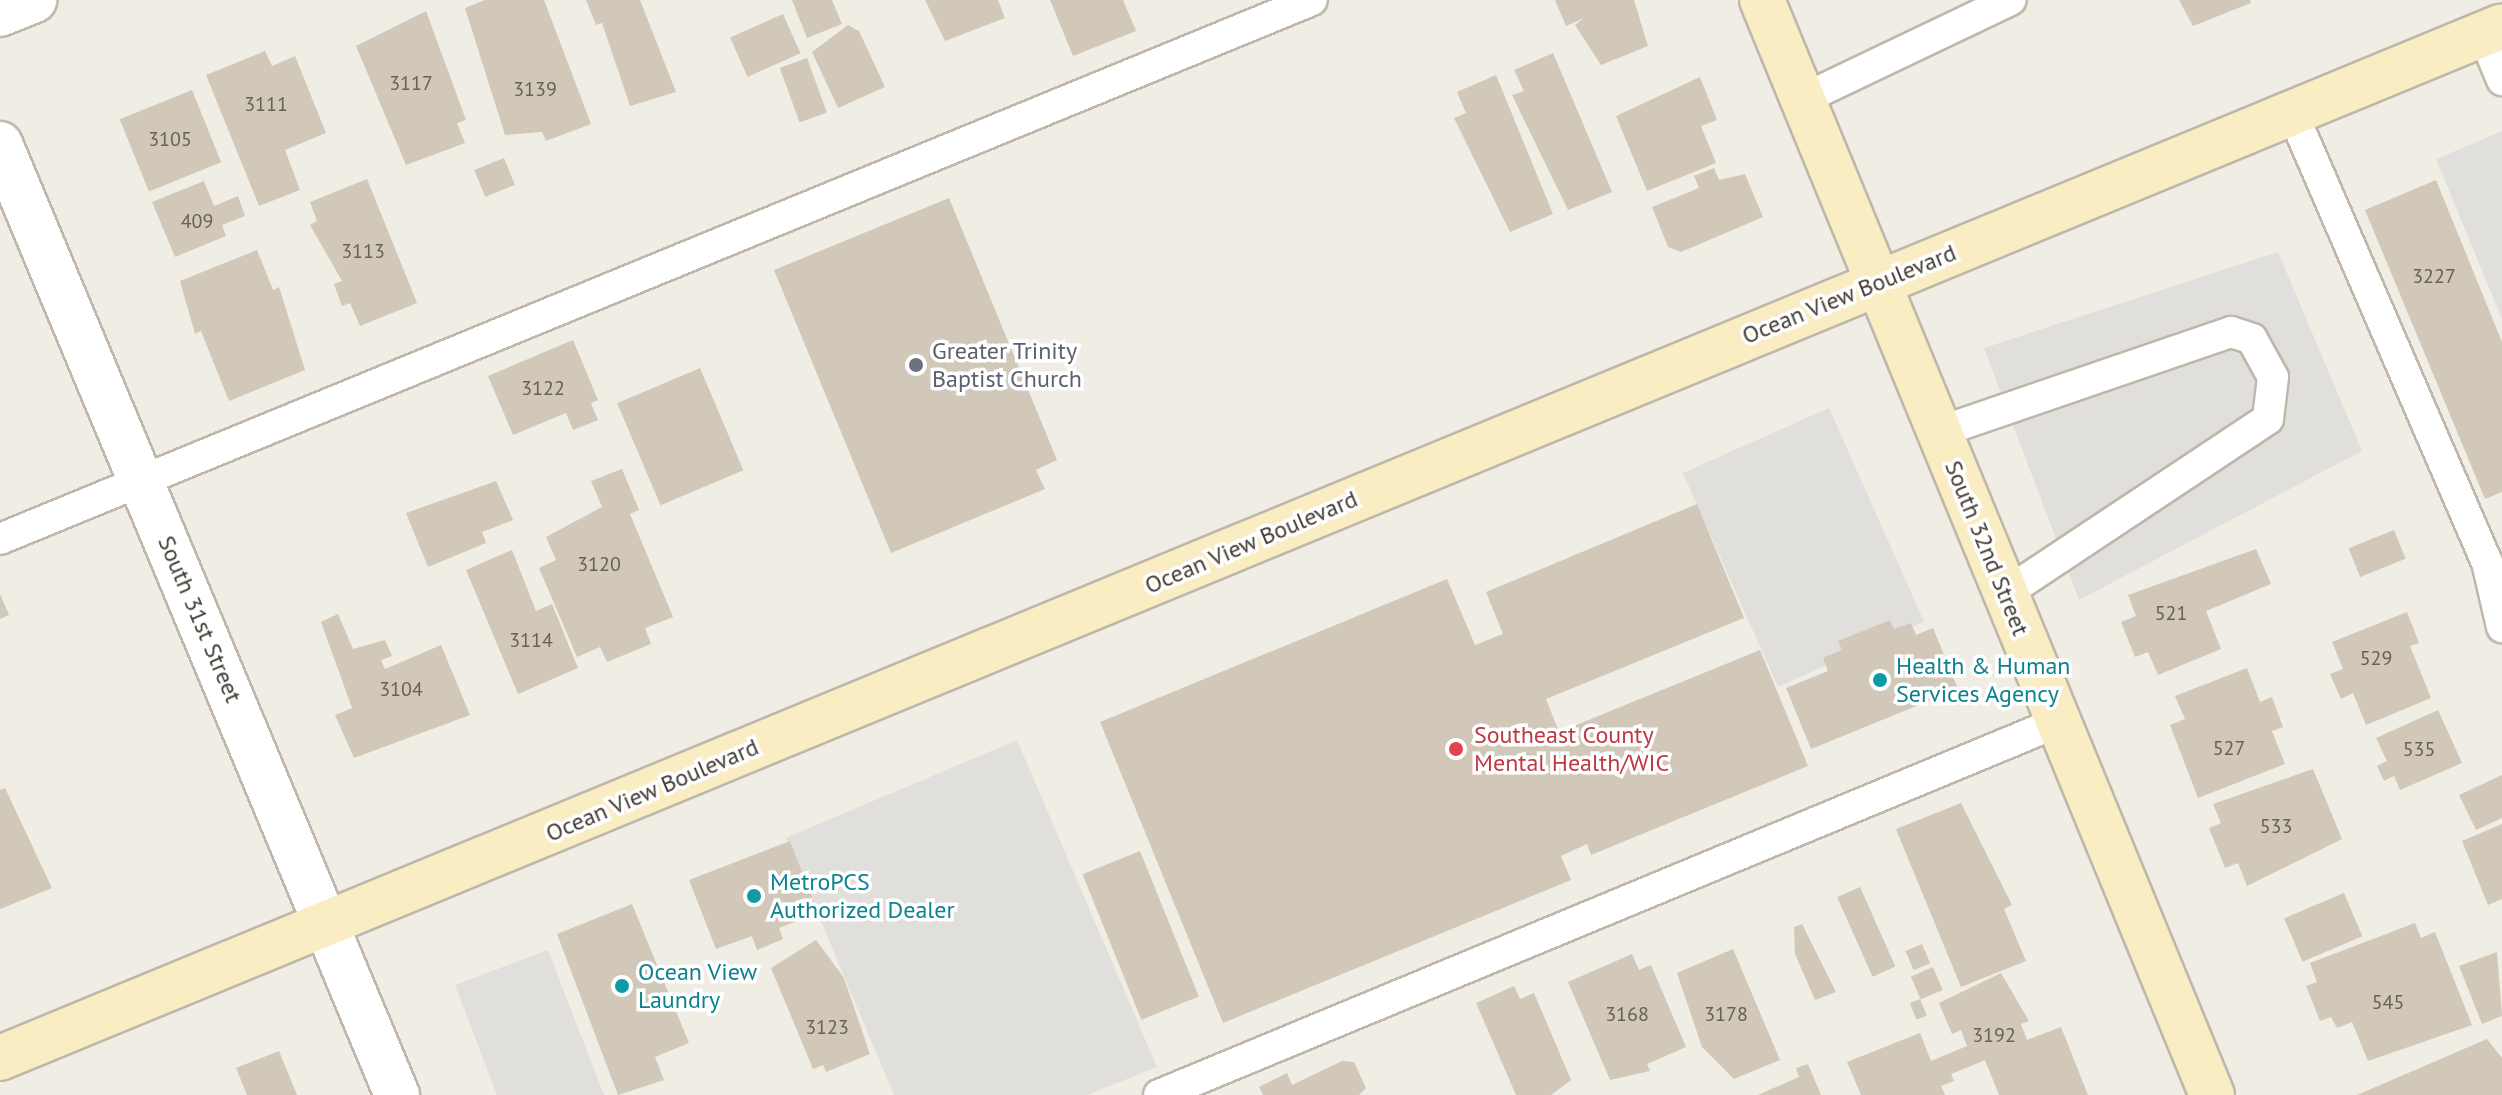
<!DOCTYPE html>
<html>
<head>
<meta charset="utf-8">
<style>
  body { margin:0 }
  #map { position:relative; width:2502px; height:1095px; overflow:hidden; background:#f0ede4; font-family:"PT Sans",sans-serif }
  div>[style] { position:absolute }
  .parking>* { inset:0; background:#e1dfdc; transform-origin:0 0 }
  .building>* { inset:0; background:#d1c8ba; transform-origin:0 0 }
  .roads { filter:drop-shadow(2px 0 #beb7aa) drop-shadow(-2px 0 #beb7aa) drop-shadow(0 2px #beb7aa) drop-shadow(0 -2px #beb7aa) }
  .service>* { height:30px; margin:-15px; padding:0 15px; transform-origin:15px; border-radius:15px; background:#fff }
  .minor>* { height:44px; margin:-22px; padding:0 22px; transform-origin:22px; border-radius:22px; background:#fff }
  .tertiary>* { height:44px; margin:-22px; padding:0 22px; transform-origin:22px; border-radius:22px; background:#fff }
  .secondary>* { height:44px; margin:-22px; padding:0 22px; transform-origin:22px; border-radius:22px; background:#faedc4 }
  .dots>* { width:22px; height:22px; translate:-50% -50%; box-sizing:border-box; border:4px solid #fff; border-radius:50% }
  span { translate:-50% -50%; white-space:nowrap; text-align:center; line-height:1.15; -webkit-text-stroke:7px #fff; paint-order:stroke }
  .number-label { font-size:20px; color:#666056 }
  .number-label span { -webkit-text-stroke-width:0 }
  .street-label { font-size:24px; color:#423d34 }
  .worship-label { font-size:24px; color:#5b616d }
  .left { translate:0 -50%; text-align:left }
  .culture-label { font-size:24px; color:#0d838f }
  .health-label { font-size:24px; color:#be3a42 }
</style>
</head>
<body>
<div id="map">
  <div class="parking">
    <div style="clip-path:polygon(2502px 131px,2502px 319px,2436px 159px)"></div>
    <div style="clip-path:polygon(2278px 252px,2362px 451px,2079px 600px,1984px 348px)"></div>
    <div style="left:1829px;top:408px;width:234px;height:160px;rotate:66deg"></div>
    <div style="clip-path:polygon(1017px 740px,1157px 1067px,1087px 1095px,894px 1095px,786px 838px)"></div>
    <div style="clip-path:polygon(548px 950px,604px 1095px,497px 1095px,455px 985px)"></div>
  </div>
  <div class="building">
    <div style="clip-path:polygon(485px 0,544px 0,591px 124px,546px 141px,542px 132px,505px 135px,465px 8px)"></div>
    <div style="clip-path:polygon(586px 0,640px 0,676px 92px,630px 106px,602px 23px,596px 25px)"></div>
    <div style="clip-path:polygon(792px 0,832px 0,842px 24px,807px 38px)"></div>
    <div style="clip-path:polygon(925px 0,998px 0,1005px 18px,945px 41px)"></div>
    <div style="clip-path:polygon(1050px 0,1123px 0,1136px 31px,1073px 56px)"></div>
    <div style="clip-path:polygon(1555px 0,1634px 0,1648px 46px,1601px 65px,1575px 25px,1584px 18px,1566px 26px)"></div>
    <div style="clip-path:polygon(2179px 0,2250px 0,2251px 3px,2193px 26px)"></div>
    <div style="clip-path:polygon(426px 11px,466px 120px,457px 123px,465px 143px,406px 165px,356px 46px)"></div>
    <div style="left:783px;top:14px;width:43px;height:58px;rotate:66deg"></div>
    <div style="clip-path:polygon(848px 25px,859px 31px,885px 87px,838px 108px,812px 52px)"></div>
    <div style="clip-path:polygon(265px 51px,272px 66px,295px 56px,326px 133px,285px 150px,300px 190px,259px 206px,206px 75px)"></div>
    <div style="clip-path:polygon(1553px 53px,1612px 192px,1568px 210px,1512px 95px,1524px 91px,1514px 70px)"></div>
    <div style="left:807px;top:58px;width:58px;height:29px;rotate:70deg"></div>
    <div style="clip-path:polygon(1496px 75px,1553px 214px,1510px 232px,1454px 118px,1466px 113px,1457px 92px)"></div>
    <div style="clip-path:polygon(1700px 77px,1717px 120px,1701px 126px,1716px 163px,1647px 191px,1616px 116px)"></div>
    <div style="left:192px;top:90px;width:78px;height:78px;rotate:68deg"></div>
    <div style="left:504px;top:158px;width:29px;height:32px;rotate:68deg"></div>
    <div style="clip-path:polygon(1714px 168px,1719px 180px,1745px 174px,1763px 217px,1681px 252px,1668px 247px,1652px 207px,1699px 188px,1694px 176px)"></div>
    <div style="clip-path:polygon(367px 179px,417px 303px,360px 326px,350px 303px,342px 306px,334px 284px,342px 281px,310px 225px,317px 221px,310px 202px)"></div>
    <div style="clip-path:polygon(2436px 180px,2502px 342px,2502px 492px,2485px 499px,2365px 210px)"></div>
    <div style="clip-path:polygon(204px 181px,214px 206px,238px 196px,245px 216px,222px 225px,226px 236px,175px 257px,152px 202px)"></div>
    <div style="clip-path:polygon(949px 198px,1057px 460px,1036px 470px,1045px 489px,891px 553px,774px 270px)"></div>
    <div style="clip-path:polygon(257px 250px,273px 290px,279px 287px,305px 370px,229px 401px,201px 331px,195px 334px,180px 281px)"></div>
    <div style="clip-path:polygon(573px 340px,598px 400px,591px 403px,598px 420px,573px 430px,566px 413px,513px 435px,488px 376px)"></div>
    <div style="left:700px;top:368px;width:111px;height:90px;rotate:67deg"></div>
    <div style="clip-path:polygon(622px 469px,639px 510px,630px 514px,673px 617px,645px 628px,651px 644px,607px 662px,600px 647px,577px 657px,539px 568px,556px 560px,546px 537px,602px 507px,591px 481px)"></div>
    <div style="clip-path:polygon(496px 481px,513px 520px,482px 532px,486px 543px,428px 567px,406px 513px)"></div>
    <div style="clip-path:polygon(1697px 504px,1744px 618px,1546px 699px,1559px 732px,1760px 650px,1808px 766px,1591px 855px,1587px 844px,1561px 856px,1571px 880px,1223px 1023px,1100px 722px,1447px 579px,1475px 645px,1503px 634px,1486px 592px)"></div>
    <div style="left:2394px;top:530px;width:31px;height:49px;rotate:68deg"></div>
    <div style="clip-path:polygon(2256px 549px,2271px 584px,2206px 611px,2221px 649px,2158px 675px,2148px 652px,2135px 657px,2121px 622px,2136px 616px,2128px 595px)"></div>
    <div style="clip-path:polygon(512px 550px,536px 611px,552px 604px,578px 668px,518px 694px,466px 570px)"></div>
    <div style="clip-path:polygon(0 594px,9px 615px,0 619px)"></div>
    <div style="clip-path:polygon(2407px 612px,2419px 643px,2410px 646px,2431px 698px,2366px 725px,2353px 693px,2341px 699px,2330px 674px,2343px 669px,2332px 642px)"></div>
    <div style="clip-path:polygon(338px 614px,353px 649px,385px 640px,392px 656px,381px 660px,385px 669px,441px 645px,470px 715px,354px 758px,335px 715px,352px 708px,321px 622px)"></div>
    <div style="clip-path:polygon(1890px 620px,1894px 629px,1911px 623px,1916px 635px,1933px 628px,1958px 689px,1811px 749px,1786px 688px,1828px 671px,1823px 658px,1842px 650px,1838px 641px)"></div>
    <div style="clip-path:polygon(2247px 668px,2260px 702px,2272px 697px,2283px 727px,2272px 731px,2285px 764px,2198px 798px,2170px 725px,2185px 719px,2175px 696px)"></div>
    <div style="clip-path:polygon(2438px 710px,2462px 763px,2400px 790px,2394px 776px,2384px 781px,2377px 766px,2387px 761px,2376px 738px)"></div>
    <div style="clip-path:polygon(2313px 769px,2342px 839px,2247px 886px,2238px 863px,2225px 868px,2209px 828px,2221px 823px,2213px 804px)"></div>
    <div style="clip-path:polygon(2502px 775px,2502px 818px,2476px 830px,2459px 795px)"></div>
    <div style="clip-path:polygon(5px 788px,52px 888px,0 909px,0 790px)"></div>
    <div style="clip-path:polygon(1961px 803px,2012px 905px,2004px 909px,2026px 961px,1961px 987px,1896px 829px)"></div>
    <div style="clip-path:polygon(2502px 824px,2502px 899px,2488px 905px,2462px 841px)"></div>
    <div style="clip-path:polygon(790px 841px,818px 913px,779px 928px,783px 939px,757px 950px,752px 936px,716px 949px,689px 880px)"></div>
    <div style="left:1140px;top:851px;width:157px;height:62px;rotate:68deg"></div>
    <div style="left:1860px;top:887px;width:87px;height:25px;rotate:66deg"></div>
    <div style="left:2344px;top:893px;width:47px;height:65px;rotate:67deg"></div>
    <div style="clip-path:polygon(632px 904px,689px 1043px,655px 1057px,664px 1080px,618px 1095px,557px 934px)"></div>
    <div style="clip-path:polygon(2415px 923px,2421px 938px,2435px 932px,2472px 1025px,2368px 1061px,2352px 1022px,2337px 1028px,2331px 1017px,2320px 1021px,2306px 986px,2317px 982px,2310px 963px)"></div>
    <div style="clip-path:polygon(1802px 924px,1836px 992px,1815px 1000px,1795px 954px,1794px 927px)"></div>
    <div style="clip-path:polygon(816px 940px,844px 978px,870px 1054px,826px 1072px,823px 1065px,813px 1069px,771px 968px)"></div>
    <div style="left:1922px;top:944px;width:21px;height:18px;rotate:67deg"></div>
    <div style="clip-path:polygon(1733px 949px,1780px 1060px,1734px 1079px,1702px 1047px,1677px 973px)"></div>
    <div style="clip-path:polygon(2497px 952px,2502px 1016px,2482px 1024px,2459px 966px)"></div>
    <div style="clip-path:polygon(1632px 954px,1639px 970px,1651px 965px,1686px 1047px,1647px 1064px,1650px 1071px,1610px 1080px,1568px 982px)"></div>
    <div style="left:1933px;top:967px;width:25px;height:24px;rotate:67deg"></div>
    <div style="clip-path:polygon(2001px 973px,2029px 1021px,2021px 1024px,2027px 1040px,2061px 1027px,2088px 1095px,1999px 1095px,1985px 1060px,1951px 1074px,1954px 1081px,1941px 1086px,1945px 1095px,1861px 1095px,1847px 1062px,1920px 1033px,1931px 1061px,1967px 1046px,1961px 1030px,1952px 1034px,1939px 1003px)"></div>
    <div style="clip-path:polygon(1514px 986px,1520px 999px,1534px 993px,1571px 1080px,1551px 1095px,1516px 1095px,1476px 1003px)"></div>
    <div style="left:1920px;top:999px;width:18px;height:11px;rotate:68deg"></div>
    <div style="clip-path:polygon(2487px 1039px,2502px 1058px,2502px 1095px,2357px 1095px)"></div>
    <div style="clip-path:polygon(279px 1051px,297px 1095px,247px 1095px,236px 1068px)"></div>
    <div style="clip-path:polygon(1342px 1061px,1354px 1062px,1366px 1088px,1359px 1095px,1263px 1095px,1259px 1087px,1287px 1073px,1292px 1085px)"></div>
    <div style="clip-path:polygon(1808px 1064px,1821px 1095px,1758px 1095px,1799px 1077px,1796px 1068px)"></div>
  </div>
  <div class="roads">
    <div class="service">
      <div style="left:2483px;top:34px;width:50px;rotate:67.6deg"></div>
      <div style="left:1803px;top:99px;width:230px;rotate:-25.5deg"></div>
      <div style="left:2292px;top:112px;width:490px;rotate:66.6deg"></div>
      <div style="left:2487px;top:562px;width:67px;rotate:77deg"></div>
      <div style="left:1939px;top:432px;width:309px;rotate:-18.9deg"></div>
      <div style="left:2231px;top:332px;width:22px;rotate:18deg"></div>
      <div style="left:2252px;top:339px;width:43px;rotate:61.1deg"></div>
      <div style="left:2273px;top:377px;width:42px;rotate:96.8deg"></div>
      <div style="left:2268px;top:419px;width:315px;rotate:146.4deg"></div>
      <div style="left:0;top:539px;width:1418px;rotate:-22.33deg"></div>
      <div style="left:1159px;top:1095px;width:973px;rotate:-22.53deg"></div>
    </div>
    <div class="minor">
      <div style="left:0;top:14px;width:37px;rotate:-22deg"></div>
    </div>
    <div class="tertiary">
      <div style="left:0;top:144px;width:1031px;rotate:67.34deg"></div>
    </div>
    <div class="secondary">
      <div style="left:1762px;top:0;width:1184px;rotate:67.66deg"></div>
      <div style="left:0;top:1058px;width:2706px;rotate:-22.41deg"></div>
    </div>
  </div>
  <div class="dots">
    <div style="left:916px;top:365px;background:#6b7280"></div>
    <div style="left:1880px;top:680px;background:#0f9aa8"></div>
    <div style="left:1456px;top:749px;background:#e0444e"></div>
    <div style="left:754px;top:896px;background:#0f9aa8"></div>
    <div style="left:622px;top:986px;background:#0f9aa8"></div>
  </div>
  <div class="number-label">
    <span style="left:411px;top:83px">3117</span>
    <span style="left:535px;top:89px">3139</span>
    <span style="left:266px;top:104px">3111</span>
    <span style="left:170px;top:139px">3105</span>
    <span style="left:197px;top:221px">409</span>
    <span style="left:363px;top:251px">3113</span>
    <span style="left:2434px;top:276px">3227</span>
    <span style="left:543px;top:388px">3122</span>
    <span style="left:599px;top:564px">3120</span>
    <span style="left:2171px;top:613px">521</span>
    <span style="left:531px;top:640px">3114</span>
    <span style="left:2376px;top:658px">529</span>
    <span style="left:401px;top:689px">3104</span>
    <span style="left:2229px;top:748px">527</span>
    <span style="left:2419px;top:749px">535</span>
    <span style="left:2276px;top:826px">533</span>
    <span style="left:2388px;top:1002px">545</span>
    <span style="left:1627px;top:1014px">3168</span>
    <span style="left:1726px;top:1014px">3178</span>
    <span style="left:827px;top:1027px">3123</span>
    <span style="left:1994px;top:1035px">3192</span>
  </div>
  <div class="street-label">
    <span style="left:1849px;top:294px;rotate:-22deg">Ocean View Boulevard</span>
    <span style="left:1251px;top:542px;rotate:-23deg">Ocean View Boulevard</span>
    <span style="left:1987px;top:548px;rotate:68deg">South 32nd Street</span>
    <span style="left:200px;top:619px;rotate:67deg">South 31st Street</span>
    <span style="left:652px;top:790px;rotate:-23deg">Ocean View Boulevard</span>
  </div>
  <div class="worship-label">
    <span class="left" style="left:932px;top:365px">Greater Trinity<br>Baptist Church</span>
  </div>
  <div class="culture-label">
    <span class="left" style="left:1896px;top:680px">Health &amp; Human<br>Services Agency</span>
    <span class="left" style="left:770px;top:896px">MetroPCS<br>Authorized Dealer</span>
    <span class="left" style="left:638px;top:986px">Ocean View<br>Laundry</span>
  </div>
  <div class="health-label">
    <span class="left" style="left:1474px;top:749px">Southeast County<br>Mental Health/WIC</span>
  </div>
</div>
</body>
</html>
